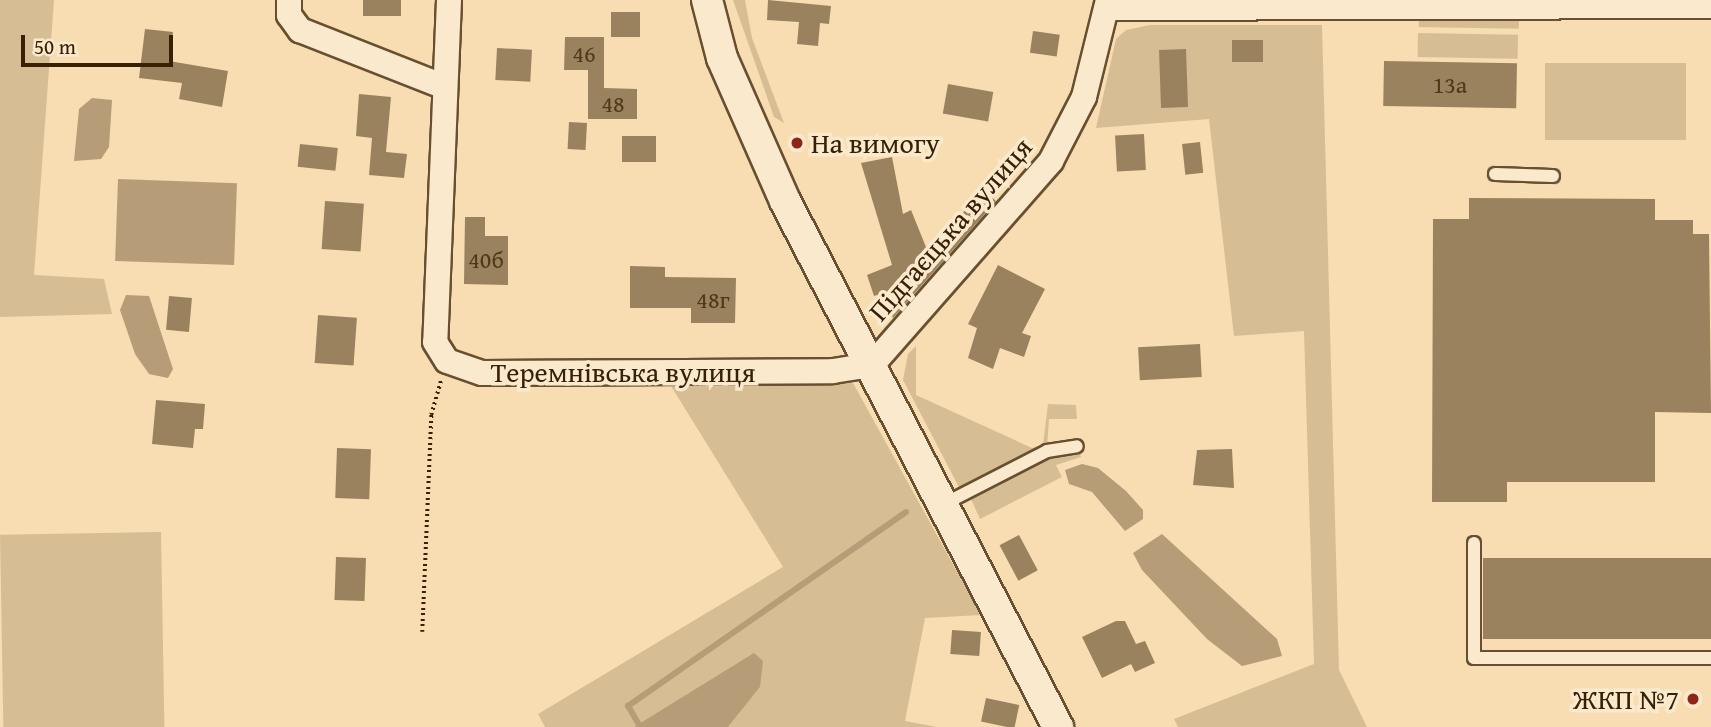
<!DOCTYPE html>
<html>
<head>
<meta charset="utf-8">
<style>
  body { margin:0 }
  #map { position:relative; width:1711px; height:727px; overflow:hidden; background:#f7ddb1; font-family:"Gentium Book Plus",serif }
  div>[style] { position:absolute }
  .green>* { inset:0; background:#d7bd94; transform-origin:0 0 }
  .water>* { inset:0; background:#b69d77; transform-origin:0 0 }
  .stream>* { height:6px; margin:-3px; padding:0 3px; transform-origin:3px; border-radius:3px; background:#b69d77 }
  .building>* { inset:0; background:#9b825e; transform-origin:0 0 }
  .path>* { height:3.5px; margin-top:-1.75px; transform-origin:0; background:repeating-linear-gradient(90deg,#382005 0 2px,transparent 0 5.5px) }
  .roads { filter:drop-shadow(2px 0 #684f30) drop-shadow(-2px 0 #684f30) drop-shadow(0 2px #684f30) drop-shadow(0 -2px #684f30) }
  .service>* { height:12px; margin:-6px; padding:0 6px; transform-origin:6px; border-radius:6px; background:#fae9cc }
  .minor>* { height:24px; margin:-12px; padding:0 12px; transform-origin:12px; border-radius:12px; background:#fae9cc }
  .tertiary>* { height:30px; margin:-15px; padding:0 15px; transform-origin:15px; border-radius:15px; background:#fae9cc }
  .dots>* { width:19px; height:19px; translate:-50% -50%; box-sizing:border-box; border:4px solid #fae9cc; border-radius:50% }
  span { translate:-50% -50%; white-space:nowrap; text-align:center; line-height:1.15; -webkit-text-stroke:7px #fae9cc; paint-order:stroke }
  .number-label { font-size:24px; color:#51381b }
  .number-label span { -webkit-text-stroke-width:0 }
  .poi-label { font-size:28px; color:#382005 }
  .left { translate:0 -50%; text-align:left }
  .right { translate:-100% -50%; text-align:right }
  .street-label { font-size:28px; color:#382005 }
  .scale { position:absolute; left:21px; top:35px; width:152px; height:32px; box-sizing:border-box; border:4px solid #382005; border-top:0; padding-left:9px; font-size:21px; line-height:24px; white-space:nowrap; color:#382005; -webkit-text-stroke:5px #fae9cc; paint-order:stroke }
</style>
</head>
<body>
<div id="map">
  <div class="green">
    <div style="clip-path:polygon(0 0,54px 0,34px 275px,104px 279px,112px 314px,0 317px)"></div>
    <div style="clip-path:polygon(733px 0,745px 0,752px 38px,784px 123px,774px 117px)"></div>
    <div style="left:1419px;top:17px;width:100px;height:10px;rotate:1deg"></div>
    <div style="clip-path:polygon(1150px 25px,1322px 25px,1339px 670px,1367px 727px,1178px 727px,1174px 719px,1314px 664px,1304px 331px,1234px 336px,1209px 119px,1096px 128px,1116px 39px,1126px 30px)"></div>
    <div style="left:1418px;top:33px;width:100px;height:24px;rotate:1deg"></div>
    <div style="left:1545px;top:63px;width:141px;height:77px"></div>
    <div style="clip-path:polygon(916px 346px,916px 395px,1032px 448px,1043px 445px,1048px 404px,1076px 405px,1077px 419px,1049px 419px,1047px 448px,961px 491px,903px 380px,908px 354px)"></div>
    <div style="clip-path:polygon(853px 383px,981px 615px,925px 618px,905px 721px,937px 727px,728px 727px,760px 687px,634px 727px,545px 727px,538px 714px,783px 567px,671px 386px)"></div>
    <div style="clip-path:polygon(1080px 452px,1081px 457px,1056px 465px,1062px 477px,980px 519px,970px 497px,1044px 459px)"></div>
    <div style="left:161px;top:532px;width:195px;height:161px;rotate:89deg"></div>
  </div>
  <div class="water">
    <div style="clip-path:polygon(92px 98px,112px 100px,109px 147px,101px 159px,74px 161px,79px 109px)"></div>
    <div style="left:118px;top:179px;width:119px;height:82px;rotate:2deg"></div>
    <div style="clip-path:polygon(126px 295px,149px 296px,173px 369px,168px 378px,149px 374px,135px 354px,120px 310px)"></div>
    <div style="clip-path:polygon(1082px 464px,1098px 468px,1126px 491px,1143px 510px,1143px 519px,1125px 531px,1092px 492px,1069px 484px,1065px 470px)"></div>
    <div style="clip-path:polygon(1162px 534px,1277px 639px,1282px 656px,1242px 666px,1207px 639px,1142px 570px,1133px 553px)"></div>
    <div style="clip-path:polygon(754px 653px,763px 661px,760px 687px,728px 727px,634px 727px)"></div>
  </div>
  <div class="stream">
    <div style="left:638px;top:723px;width:20px;rotate:-120deg"></div>
    <div style="left:628px;top:706px;width:339px;rotate:-34.9deg"></div>
  </div>
  <div class="building">
    <div style="left:363px;top:0;width:38px;height:16px"></div>
    <div style="clip-path:polygon(768px 0,831px 6px,829px 24px,820px 23px,818px 46px,797px 44px,799px 22px,767px 20px)"></div>
    <div style="left:611px;top:12px;width:29px;height:25px"></div>
    <div style="clip-path:polygon(145px 29px,173px 32px,169px 61px,228px 71px,222px 107px,179px 99px,182px 83px,139px 78px)"></div>
    <div style="left:1033px;top:31px;width:27px;height:22px;rotate:8deg"></div>
    <div style="clip-path:polygon(565px 37px,604px 37px,604px 88px,637px 89px,637px 119px,588px 119px,588px 70px,564px 70px)"></div>
    <div style="left:1263px;top:40px;width:22px;height:31px;rotate:90deg"></div>
    <div style="left:497px;top:48px;width:35px;height:32px;rotate:3deg"></div>
    <div style="left:1186px;top:49px;width:58px;height:27px;rotate:88deg"></div>
    <div style="left:1384px;top:61px;width:133px;height:45px;rotate:1deg"></div>
    <div style="left:948px;top:84px;width:46px;height:30px;rotate:10deg"></div>
    <div style="clip-path:polygon(359px 94px,391px 97px,386px 152px,407px 154px,404px 178px,369px 175px,372px 138px,356px 136px)"></div>
    <div style="left:569px;top:122px;width:18px;height:27px;rotate:3deg"></div>
    <div style="left:1144px;top:134px;width:36px;height:29px;rotate:87deg"></div>
    <div style="left:622px;top:136px;width:34px;height:26px"></div>
    <div style="left:1200px;top:142px;width:31px;height:18px;rotate:84deg"></div>
    <div style="left:300px;top:144px;width:38px;height:23px;rotate:6deg"></div>
    <div style="clip-path:polygon(892px 157px,903px 214px,911px 210px,928px 252px,983px 190px,996px 201px,893px 318px,883px 293px,874px 296px,867px 275px,892px 265px,861px 163px)"></div>
    <div style="clip-path:polygon(1469px 198px,1655px 199px,1655px 220px,1693px 220px,1693px 234px,1709px 234px,1711px 413px,1655px 412px,1655px 482px,1507px 482px,1507px 502px,1432px 502px,1433px 219px,1469px 219px)"></div>
    <div style="left:325px;top:201px;width:39px;height:48px;rotate:4deg"></div>
    <div style="clip-path:polygon(465px 217px,485px 217px,485px 236px,508px 236px,508px 285px,464px 284px)"></div>
    <div style="clip-path:polygon(998px 265px,1045px 289px,1022px 333px,1031px 336px,1024px 357px,1000px 348px,993px 369px,968px 358px,977px 328px,968px 324px)"></div>
    <div style="clip-path:polygon(630px 266px,665px 267px,665px 277px,736px 278px,735px 323px,691px 323px,691px 308px,630px 308px)"></div>
    <div style="left:169px;top:296px;width:23px;height:34px;rotate:5deg"></div>
    <div style="left:318px;top:315px;width:39px;height:48px;rotate:4deg"></div>
    <div style="left:1200px;top:344px;width:33px;height:62px;rotate:87deg"></div>
    <div style="clip-path:polygon(156px 400px,205px 404px,203px 429px,195px 429px,193px 448px,152px 444px)"></div>
    <div style="left:337px;top:448px;width:34px;height:50px;rotate:2deg"></div>
    <div style="clip-path:polygon(1232px 449px,1234px 488px,1193px 485px,1197px 450px)"></div>
    <div style="left:1019px;top:535px;width:40px;height:22px;rotate:62deg"></div>
    <div style="left:336px;top:557px;width:30px;height:43px;rotate:2deg"></div>
    <div style="left:1483px;top:558px;width:228px;height:81px"></div>
    <div style="clip-path:polygon(1116px 621px,1125px 621px,1136px 644px,1145px 641px,1155px 663px,1135px 672px,1131px 664px,1102px 678px,1082px 637px)"></div>
    <div style="left:952px;top:630px;width:29px;height:24px;rotate:4deg"></div>
    <div style="left:986px;top:698px;width:34px;height:24px;rotate:12deg"></div>
  </div>
  <div class="path">
    <div style="left:422px;top:632px;width:217px;rotate:-87.6deg"></div>
    <div style="left:431px;top:415px;width:36px;rotate:-74deg"></div>
  </div>
  <div class="roads">
    <div class="service">
      <div style="left:1495px;top:174px;width:58px;rotate:2deg"></div>
      <div style="left:944px;top:504px;width:116px;rotate:-27.2deg"></div>
      <div style="left:1047px;top:451px;width:30px;rotate:-9deg"></div>
      <div style="left:1474px;top:543px;width:115px;rotate:90deg"></div>
      <div style="left:1474px;top:658px;width:237px"></div>
    </div>
    <div class="minor">
      <div style="left:289px;top:0;width:15px;rotate:90deg"></div>
      <div style="left:289px;top:15px;width:19px;rotate:54deg"></div>
      <div style="left:300px;top:30px;width:156px;rotate:21.5deg"></div>
      <div style="left:449px;top:0;width:342px;rotate:92.3deg"></div>
      <div style="left:435px;top:342px;width:22px;rotate:58deg"></div>
      <div style="left:447px;top:361px;width:37px;rotate:19deg"></div>
      <div style="left:482px;top:373px;width:351px;rotate:-0.3deg"></div>
      <div style="left:833px;top:371px;width:39px;rotate:-9deg"></div>
      <div style="left:872px;top:365px;width:271px;rotate:-48.7deg"></div>
      <div style="left:1051px;top:161px;width:72px;rotate:-62.7deg"></div>
      <div style="left:1084px;top:97px;width:100px;rotate:-76.1deg"></div>
      <div style="left:1107px;top:8px;width:604px;rotate:-0.19deg"></div>
    </div>
    <div class="tertiary">
      <div style="left:707px;top:0;width:60px;rotate:75.5deg"></div>
      <div style="left:722px;top:58px;width:156px;rotate:66.2deg"></div>
      <div style="left:785px;top:201px;width:593px;rotate:62.57deg"></div>
    </div>
  </div>
  <div class="dots">
    <div style="left:797px;top:143px;background:#8f2418"></div>
    <div style="left:1693px;top:699px;background:#8f2418"></div>
  </div>
  <div class="number-label">
    <span style="left:584px;top:54px">46</span>
    <span style="left:1450px;top:85px">13а</span>
    <span style="left:613px;top:104px">48</span>
    <span style="left:486px;top:260px">40б</span>
    <span style="left:713px;top:300px">48г</span>
  </div>
  <div class="poi-label">
    <span class="left" style="left:811px;top:143px">На вимогу</span>
    <span class="right" style="left:1679px;top:699px">ЖКП №7</span>
  </div>
  <div class="street-label">
    <span style="left:950px;top:229px;rotate:-49deg">Підгаєцька вулиця</span>
    <span style="left:623px;top:372px">Теремнівська вулиця</span>
  </div>
  <div class="scale">50 m</div>
</div>
</body>
</html>
